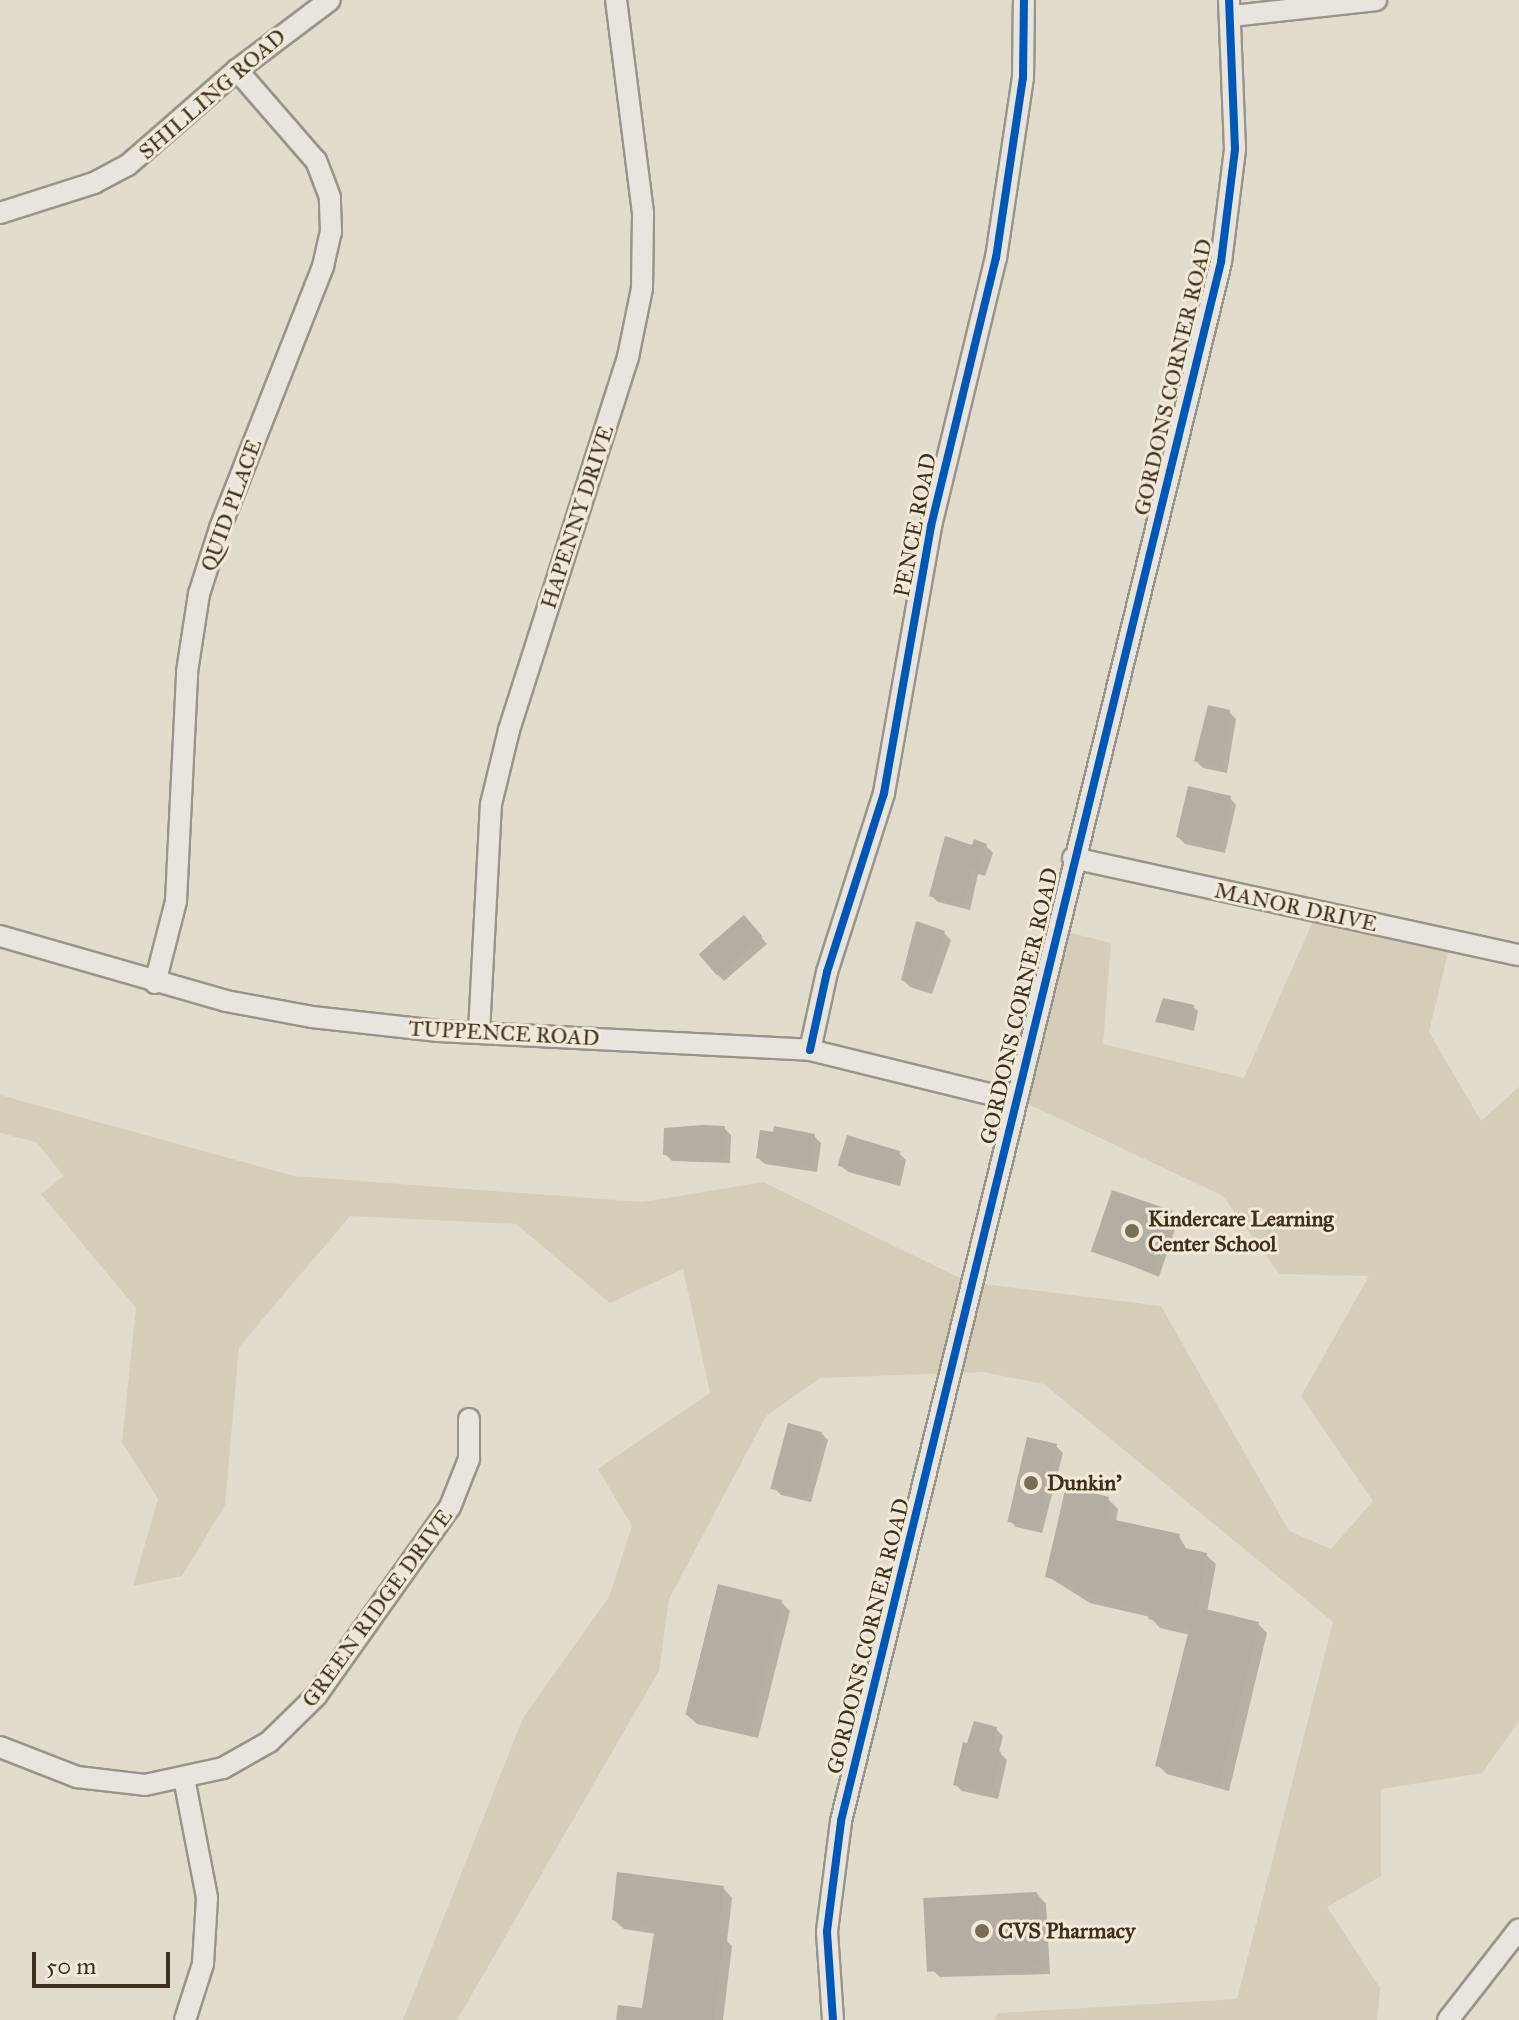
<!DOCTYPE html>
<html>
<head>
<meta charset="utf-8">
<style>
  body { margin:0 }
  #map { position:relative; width:1519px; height:2020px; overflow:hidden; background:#e2dccc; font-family:"IM FELL Great Primer",serif }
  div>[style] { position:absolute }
  .green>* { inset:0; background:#d6cdb8 }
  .shadow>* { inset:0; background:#0003 }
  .building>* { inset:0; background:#b3ada2; transform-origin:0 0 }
  .roads { filter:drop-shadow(2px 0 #999488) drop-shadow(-2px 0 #999488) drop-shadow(0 2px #999488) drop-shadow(0 -2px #999488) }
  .minor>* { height:20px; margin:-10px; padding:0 10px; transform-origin:10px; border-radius:10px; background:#e8e5de }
  .cycleway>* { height:8px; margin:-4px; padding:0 4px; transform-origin:4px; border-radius:4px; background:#0057b8 }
  .dots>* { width:22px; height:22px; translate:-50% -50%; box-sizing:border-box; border:4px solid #f1ead9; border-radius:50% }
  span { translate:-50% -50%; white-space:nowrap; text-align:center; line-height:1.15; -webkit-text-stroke:6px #f1ead9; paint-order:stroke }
  .street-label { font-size:22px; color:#402f1b }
  .poi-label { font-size:22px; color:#402f1b; font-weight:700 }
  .left { translate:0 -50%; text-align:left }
  .scale { position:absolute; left:32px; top:1952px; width:138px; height:36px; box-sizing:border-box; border:4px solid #402f1b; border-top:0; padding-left:10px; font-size:24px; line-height:28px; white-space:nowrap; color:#402f1b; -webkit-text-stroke:6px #f1ead9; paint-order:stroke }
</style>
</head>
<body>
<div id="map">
  <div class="green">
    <div style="clip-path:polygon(1321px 903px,1453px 932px,1429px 1032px,1481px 1121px,1519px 1087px,1519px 1721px,1482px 1773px,1381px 1789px,1381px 1876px,1327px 1907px,1380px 1988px,1377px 2020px,994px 2020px,998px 2013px,1237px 1999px,1333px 1622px,1044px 1384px,983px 1372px,820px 1378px,766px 1416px,669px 1599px,659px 1671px,457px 2020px,403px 2020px,523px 1718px,609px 1597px,632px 1526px,598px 1469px,710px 1393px,683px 1269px,610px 1303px,516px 1224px,350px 1216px,239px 1347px,225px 1505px,182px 1576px,133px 1586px,158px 1499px,122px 1442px,136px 1308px,41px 1194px,64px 1176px,36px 1142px,0 1133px,0 1095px,294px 1176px,642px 1202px,763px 1182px,968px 1282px,1161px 1306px,1289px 1531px,1331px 1549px,1373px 1501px,1301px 1396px,1369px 1276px,1279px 1274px,1223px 1196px,1011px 1096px,1051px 928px,1111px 943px,1103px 1044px,1244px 1078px)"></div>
  </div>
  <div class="shadow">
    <div style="clip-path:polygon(1229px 712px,1236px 719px,1227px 773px,1203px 768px,1196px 761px)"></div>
    <div style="clip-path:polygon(1230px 798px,1236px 805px,1225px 853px,1185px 844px,1178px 837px)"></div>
    <div style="clip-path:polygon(986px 846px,993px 853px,985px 876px,978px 874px,970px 910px,938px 902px,931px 896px,973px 848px)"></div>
    <div style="clip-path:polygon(751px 925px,767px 944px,724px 981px,717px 974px)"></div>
    <div style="clip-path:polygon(944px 933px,951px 940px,932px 994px,910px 987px,903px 980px)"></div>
    <div style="clip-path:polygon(1193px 1007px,1198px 1011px,1194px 1031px,1158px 1022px)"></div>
    <div style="clip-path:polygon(724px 1128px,731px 1135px,730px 1163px,672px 1161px,665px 1154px)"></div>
    <div style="clip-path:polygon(814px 1136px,821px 1143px,817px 1172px,765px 1164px,758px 1158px)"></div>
    <div style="clip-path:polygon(899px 1153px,906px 1160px,900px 1186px,848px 1172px,841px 1166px)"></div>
    <div style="clip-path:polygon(1171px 1213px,1178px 1220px,1159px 1277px,1093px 1250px)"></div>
    <div style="clip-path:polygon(821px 1433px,828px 1440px,811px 1502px,781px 1495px,774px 1488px)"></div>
    <div style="clip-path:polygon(1056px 1446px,1063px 1453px,1042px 1533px,1016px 1527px,1009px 1520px)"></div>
    <div style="clip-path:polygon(1108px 1499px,1118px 1509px,1116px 1522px,1179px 1536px,1187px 1550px,1206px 1555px,1216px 1564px,1207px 1612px,1258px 1624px,1267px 1633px,1229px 1791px,1167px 1774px,1158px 1765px,1190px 1635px,1160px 1628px,1150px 1617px,1090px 1603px,1047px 1576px)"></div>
    <div style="clip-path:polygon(781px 1602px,790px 1611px,758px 1738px,697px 1724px,687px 1715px)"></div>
    <div style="clip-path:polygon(996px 1729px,1003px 1736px,999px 1752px,1007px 1760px,998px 1799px,962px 1791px,955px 1784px,969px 1745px)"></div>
    <div style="clip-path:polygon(723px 1888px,732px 1898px,727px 1941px,732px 1946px,723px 2020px,618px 2020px,644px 2011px,656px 1934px,624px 1929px,614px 1920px)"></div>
    <div style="clip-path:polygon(1037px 1894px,1046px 1904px,1050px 1974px,940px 1977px,930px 1968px)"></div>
  </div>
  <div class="building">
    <div style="clip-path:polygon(1208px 705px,1230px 710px,1221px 768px,1194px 761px)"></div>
    <div style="clip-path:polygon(1188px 786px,1231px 796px,1219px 847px,1200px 843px,1201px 828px,1197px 842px,1176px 837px)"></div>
    <div style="clip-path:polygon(945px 836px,972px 845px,974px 839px,987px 844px,978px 870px,972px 868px,963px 904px,929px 896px)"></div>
    <div style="left:744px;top:915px;width:28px;height:60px;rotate:49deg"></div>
    <div style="clip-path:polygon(916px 921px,945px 931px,925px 989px,901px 980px)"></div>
    <div style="clip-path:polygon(1163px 998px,1194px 1005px,1190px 1027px,1155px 1022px)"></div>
    <div style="clip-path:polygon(703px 1125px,725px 1126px,724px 1157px,663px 1155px,664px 1128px)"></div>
    <div style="clip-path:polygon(774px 1126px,815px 1134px,810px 1166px,756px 1158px,760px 1130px,773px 1132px)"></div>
    <div style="left:847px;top:1135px;width:56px;height:32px;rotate:17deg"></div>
    <div style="left:1112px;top:1190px;width:64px;height:65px;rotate:19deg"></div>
    <div style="left:788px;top:1423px;width:35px;height:68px;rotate:15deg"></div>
    <div style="left:1027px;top:1437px;width:31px;height:87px;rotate:13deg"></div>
    <div style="clip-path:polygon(1066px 1486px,1109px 1497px,1106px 1518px,1180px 1534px,1176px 1546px,1207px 1553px,1197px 1607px,1259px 1622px,1219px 1782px,1155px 1766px,1189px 1629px,1148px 1619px,1150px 1612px,1078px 1594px,1079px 1586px,1045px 1577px)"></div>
    <div style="left:718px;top:1584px;width:66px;height:135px;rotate:14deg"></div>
    <div style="clip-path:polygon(974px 1721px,997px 1727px,992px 1748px,1001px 1752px,991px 1794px,953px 1785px,963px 1742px,967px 1743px)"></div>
    <div style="clip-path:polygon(617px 1872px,724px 1886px,718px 1934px,724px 1935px,713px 2020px,616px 2020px,618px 2005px,642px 2008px,655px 1927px,612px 1920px)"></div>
    <div style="left:1037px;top:1892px;width:74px;height:114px;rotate:87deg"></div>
  </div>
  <div class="roads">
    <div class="minor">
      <div style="left:1232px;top:16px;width:145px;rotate:-6.3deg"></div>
      <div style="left:0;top:213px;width:99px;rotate:-17.7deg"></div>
      <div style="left:94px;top:183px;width:38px;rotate:-28deg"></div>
      <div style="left:128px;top:165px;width:145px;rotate:-41.1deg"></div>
      <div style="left:237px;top:70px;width:116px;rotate:-37deg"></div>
      <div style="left:1073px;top:858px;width:456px;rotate:12.3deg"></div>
      <div style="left:0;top:936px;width:235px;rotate:16deg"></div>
      <div style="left:226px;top:1001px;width:87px;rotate:10.5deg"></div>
      <div style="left:312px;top:1017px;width:127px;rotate:6.3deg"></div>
      <div style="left:438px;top:1031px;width:372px;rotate:2.9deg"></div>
      <div style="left:810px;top:1050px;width:209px;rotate:13.8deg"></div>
      <div style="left:155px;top:983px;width:85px;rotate:-75.6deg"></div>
      <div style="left:176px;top:901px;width:229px;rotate:-87.2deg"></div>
      <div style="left:187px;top:672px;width:79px;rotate:-81.3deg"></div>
      <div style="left:199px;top:594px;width:69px;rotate:-72.3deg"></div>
      <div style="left:220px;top:528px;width:282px;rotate:-68.5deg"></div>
      <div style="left:323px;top:266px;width:35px;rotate:-77deg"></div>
      <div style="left:331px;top:232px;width:35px;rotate:-92deg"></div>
      <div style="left:330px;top:197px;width:39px;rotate:-111deg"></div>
      <div style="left:316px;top:161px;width:121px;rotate:-131deg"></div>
      <div style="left:479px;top:1032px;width:228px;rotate:-87deg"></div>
      <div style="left:491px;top:804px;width:76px;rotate:-76.3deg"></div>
      <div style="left:509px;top:730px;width:392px;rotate:-72.3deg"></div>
      <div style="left:628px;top:357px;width:70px;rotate:-78.5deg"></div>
      <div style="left:642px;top:288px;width:75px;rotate:-89.2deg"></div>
      <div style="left:643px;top:213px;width:215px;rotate:-97.2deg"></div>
      <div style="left:810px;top:1050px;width:80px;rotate:-77.7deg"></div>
      <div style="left:827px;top:972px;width:188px;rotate:-72.3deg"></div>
      <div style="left:884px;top:793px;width:271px;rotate:-80deg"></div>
      <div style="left:931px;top:526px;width:276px;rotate:-76.4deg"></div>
      <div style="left:996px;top:258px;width:182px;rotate:-81.5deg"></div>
      <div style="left:1023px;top:78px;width:78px;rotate:-89.3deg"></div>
      <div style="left:0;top:1747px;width:83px;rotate:21.3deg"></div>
      <div style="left:77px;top:1777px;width:68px;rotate:6.7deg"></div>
      <div style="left:145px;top:1785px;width:80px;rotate:-12.3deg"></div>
      <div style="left:223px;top:1768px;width:53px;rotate:-29.5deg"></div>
      <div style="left:269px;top:1742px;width:66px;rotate:-44.4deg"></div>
      <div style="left:316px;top:1696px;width:232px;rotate:-54.7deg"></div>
      <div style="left:450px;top:1507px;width:52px;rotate:-68.4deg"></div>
      <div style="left:469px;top:1459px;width:40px;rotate:-90deg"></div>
      <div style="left:184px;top:1778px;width:122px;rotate:79.1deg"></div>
      <div style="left:207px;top:1898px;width:66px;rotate:93.5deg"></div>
      <div style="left:203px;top:1964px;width:59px;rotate:107.8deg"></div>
      <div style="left:833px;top:2020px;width:89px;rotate:-93.9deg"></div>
      <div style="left:827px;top:1931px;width:111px;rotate:-82.7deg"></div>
      <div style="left:841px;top:1821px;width:1605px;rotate:-76.3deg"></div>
      <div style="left:1221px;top:262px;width:114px;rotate:-82.9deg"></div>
      <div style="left:1235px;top:149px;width:149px;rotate:-92.3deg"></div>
      <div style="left:1448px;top:2020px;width:115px;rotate:-52deg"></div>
    </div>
  </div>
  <div class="cycleway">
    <div style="left:810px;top:1050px;width:80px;rotate:-77.7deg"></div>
    <div style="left:827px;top:972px;width:188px;rotate:-72.3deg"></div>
    <div style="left:884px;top:793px;width:271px;rotate:-80deg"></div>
    <div style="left:931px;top:526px;width:276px;rotate:-76.4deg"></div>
    <div style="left:996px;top:258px;width:182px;rotate:-81.5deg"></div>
    <div style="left:1023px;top:78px;width:78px;rotate:-89.3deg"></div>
    <div style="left:833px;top:2020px;width:89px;rotate:-93.9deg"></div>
    <div style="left:827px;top:1931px;width:111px;rotate:-82.7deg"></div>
    <div style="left:841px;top:1821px;width:1605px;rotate:-76.3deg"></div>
    <div style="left:1221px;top:262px;width:114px;rotate:-82.9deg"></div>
    <div style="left:1235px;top:149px;width:149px;rotate:-92.3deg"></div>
  </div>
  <div class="dots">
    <div style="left:1132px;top:1231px;background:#796c59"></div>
    <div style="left:1031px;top:1483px;background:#796c59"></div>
    <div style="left:982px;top:1931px;background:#796c59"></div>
  </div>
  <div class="street-label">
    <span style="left:212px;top:94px;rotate:-41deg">SHILLING ROAD</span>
    <span style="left:1173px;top:377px;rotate:-77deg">GORDONS CORNER ROAD</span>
    <span style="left:231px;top:505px;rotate:-70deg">QUID PLACE</span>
    <span style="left:577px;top:517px;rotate:-72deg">HAPENNY DRIVE</span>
    <span style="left:915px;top:525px;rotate:-79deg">PENCE ROAD</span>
    <span style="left:1296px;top:907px;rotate:12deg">MANOR DRIVE</span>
    <span style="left:1019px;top:1006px;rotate:-77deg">GORDONS CORNER ROAD</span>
    <span style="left:504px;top:1033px;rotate:3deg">TUPPENCE ROAD</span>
    <span style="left:377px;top:1608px;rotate:-54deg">GREEN RIDGE DRIVE</span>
    <span style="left:868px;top:1636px;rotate:-76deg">GORDONS CORNER ROAD</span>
  </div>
  <div class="poi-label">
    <span class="left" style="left:1148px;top:1231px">Kindercare Learning<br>Center School</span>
    <span class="left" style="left:1047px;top:1483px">Dunkin'</span>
    <span class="left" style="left:998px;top:1931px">CVS Pharmacy</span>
  </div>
  <div class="scale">50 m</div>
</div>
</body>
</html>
